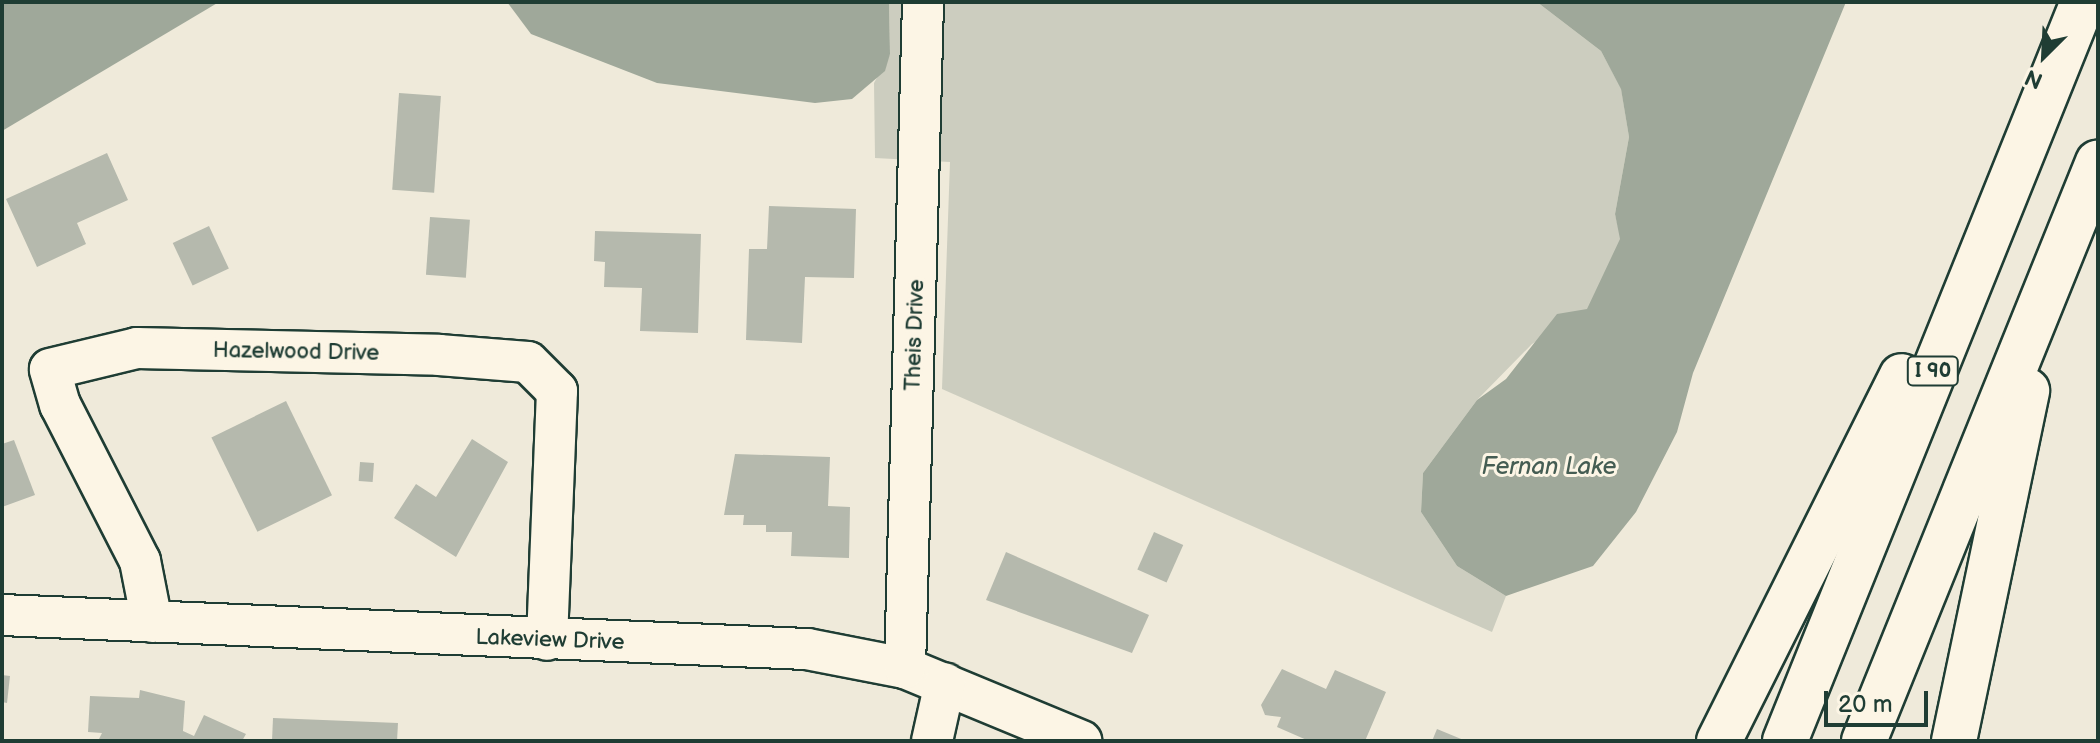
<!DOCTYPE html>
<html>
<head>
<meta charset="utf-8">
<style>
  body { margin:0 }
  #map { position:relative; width:2100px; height:743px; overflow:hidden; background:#efeada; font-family:"Balsamiq Sans",sans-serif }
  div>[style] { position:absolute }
  .green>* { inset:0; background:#cccdbf }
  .water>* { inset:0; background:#9fa89a }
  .building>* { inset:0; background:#b5b9ad; transform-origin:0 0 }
  .roads { filter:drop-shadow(2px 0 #1f3d34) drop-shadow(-2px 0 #1f3d34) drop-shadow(0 2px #1f3d34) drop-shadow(0 -2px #1f3d34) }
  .minor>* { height:40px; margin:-20px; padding:0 20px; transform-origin:20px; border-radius:20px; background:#fcf5e5 }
  .highway>* { height:44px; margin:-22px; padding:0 22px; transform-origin:22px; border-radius:22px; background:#fcf5e5 }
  span { translate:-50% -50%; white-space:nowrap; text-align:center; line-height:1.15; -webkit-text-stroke:6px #fcf5e5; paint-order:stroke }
  .shield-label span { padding:2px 6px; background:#fcf5e5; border:2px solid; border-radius:6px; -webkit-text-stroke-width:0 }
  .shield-label { font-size:20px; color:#1f3d34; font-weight:700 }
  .street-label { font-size:22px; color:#1f3d34 }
  .water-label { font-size:24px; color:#455d53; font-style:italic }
  .frame { position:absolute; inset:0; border:4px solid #1f3d34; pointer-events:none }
  .north { position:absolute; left:2004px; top:16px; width:80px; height:80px; -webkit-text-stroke:6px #fcf5e5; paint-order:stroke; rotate:204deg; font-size:22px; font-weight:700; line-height:32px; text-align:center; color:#1f3d34 }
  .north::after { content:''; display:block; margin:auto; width:28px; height:36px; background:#1f3d34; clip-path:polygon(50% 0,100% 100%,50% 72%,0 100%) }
  .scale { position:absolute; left:1824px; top:691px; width:104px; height:36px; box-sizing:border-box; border:4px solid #1f3d34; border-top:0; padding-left:10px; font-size:24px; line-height:28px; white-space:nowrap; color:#1f3d34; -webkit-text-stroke:6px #fcf5e5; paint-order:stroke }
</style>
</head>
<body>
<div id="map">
  <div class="green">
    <div style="clip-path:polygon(889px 2px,1537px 2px,1601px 51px,1621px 88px,1629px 137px,1615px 214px,1621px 239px,1607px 276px,1587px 310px,1532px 344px,1477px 400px,1423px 473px,1421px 512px,1457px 566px,1506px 596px,1492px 632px,942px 389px,950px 162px,875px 158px,874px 83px,890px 54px)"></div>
  </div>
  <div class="water">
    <div style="clip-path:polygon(2px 2px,219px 2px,2px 131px)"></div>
    <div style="clip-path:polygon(507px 2px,889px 2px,890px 54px,885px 71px,852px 99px,815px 103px,657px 83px,531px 34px)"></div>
    <div style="clip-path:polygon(1537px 2px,1846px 2px,1693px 373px,1677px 432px,1636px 512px,1593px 566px,1506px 596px,1457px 566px,1421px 512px,1423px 473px,1477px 400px,1506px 379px,1557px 314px,1587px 309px,1620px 239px,1615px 214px,1629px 137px,1621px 89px,1601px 51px)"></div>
  </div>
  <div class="building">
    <div style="left:399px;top:93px;width:42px;height:97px;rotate:4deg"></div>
    <div style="clip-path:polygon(107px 153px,128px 200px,77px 223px,86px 244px,37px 267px,6px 199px)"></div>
    <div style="clip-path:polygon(769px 206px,856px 209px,854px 278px,805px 277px,802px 343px,746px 340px,749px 249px,767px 249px)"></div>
    <div style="left:430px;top:217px;width:40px;height:58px;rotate:4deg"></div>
    <div style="left:209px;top:226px;width:47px;height:40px;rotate:65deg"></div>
    <div style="clip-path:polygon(595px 231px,701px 234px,698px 333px,640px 331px,642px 288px,604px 287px,605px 262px,594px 261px)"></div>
    <div style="left:286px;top:401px;width:105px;height:83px;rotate:64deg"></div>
    <div style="clip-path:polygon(472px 439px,508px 462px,456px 557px,394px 518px,416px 484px,436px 497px)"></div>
    <div style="clip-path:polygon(14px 440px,35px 495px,2px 507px,2px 444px)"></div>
    <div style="clip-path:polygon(735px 454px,830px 457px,828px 506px,850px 507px,849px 558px,791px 556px,792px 532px,766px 532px,766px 525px,743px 525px,744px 515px,724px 515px)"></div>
    <div style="left:360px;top:462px;width:14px;height:19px;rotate:4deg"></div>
    <div style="left:1154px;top:532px;width:32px;height:41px;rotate:24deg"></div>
    <div style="clip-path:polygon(1006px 552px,1149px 615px,1132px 653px,986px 600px)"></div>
    <div style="clip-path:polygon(1282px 669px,1326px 689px,1335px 670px,1386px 692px,1365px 741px,1309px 741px,1277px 727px,1281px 717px,1265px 715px,1261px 705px)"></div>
    <div style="clip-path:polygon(2px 675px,10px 676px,7px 703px,2px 702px)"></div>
    <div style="clip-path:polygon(140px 690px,185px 701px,183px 731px,194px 736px,204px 715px,246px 734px,242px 741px,98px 741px,102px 733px,88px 732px,90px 696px,139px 698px)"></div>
    <div style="clip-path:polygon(273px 718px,398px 723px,397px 741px,272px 741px)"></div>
    <div style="clip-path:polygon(1437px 729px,1466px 741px,1432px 741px)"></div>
  </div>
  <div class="roads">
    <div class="minor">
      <div style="left:2px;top:615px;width:806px;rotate:2.42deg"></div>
      <div style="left:807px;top:649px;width:100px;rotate:11deg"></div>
      <div style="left:905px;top:668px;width:191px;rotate:22.5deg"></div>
      <div style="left:152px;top:622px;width:62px;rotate:-101.1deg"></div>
      <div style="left:140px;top:561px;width:175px;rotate:-117.1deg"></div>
      <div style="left:60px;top:405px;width:37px;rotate:-106deg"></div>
      <div style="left:50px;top:369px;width:89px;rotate:-13.6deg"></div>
      <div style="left:137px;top:348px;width:302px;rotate:1.3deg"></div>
      <div style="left:439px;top:355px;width:89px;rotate:4.5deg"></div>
      <div style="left:528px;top:362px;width:41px;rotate:45deg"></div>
      <div style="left:557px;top:391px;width:249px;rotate:92.3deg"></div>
      <div style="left:905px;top:668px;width:666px;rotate:-88.45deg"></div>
      <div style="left:932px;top:741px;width:59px;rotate:-77.4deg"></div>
    </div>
    <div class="highway">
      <div style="left:1719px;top:741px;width:408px;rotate:-63.4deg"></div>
      <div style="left:1785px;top:741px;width:797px;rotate:-68.04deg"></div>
      <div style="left:1864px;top:741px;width:624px;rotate:-67.99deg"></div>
      <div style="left:1954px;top:741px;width:358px;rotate:-78.2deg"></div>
    </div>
  </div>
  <div class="shield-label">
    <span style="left:1933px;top:371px">I 90</span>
  </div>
  <div class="street-label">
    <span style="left:915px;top:335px;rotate:-88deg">Theis Drive</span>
    <span style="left:296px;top:352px;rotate:1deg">Hazelwood Drive</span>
    <span style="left:550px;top:640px;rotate:2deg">Lakeview Drive</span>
  </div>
  <div class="water-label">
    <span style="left:1549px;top:467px">Fernan Lake</span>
  </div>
  <div class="frame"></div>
  <div class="north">N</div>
  <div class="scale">20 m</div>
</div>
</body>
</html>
